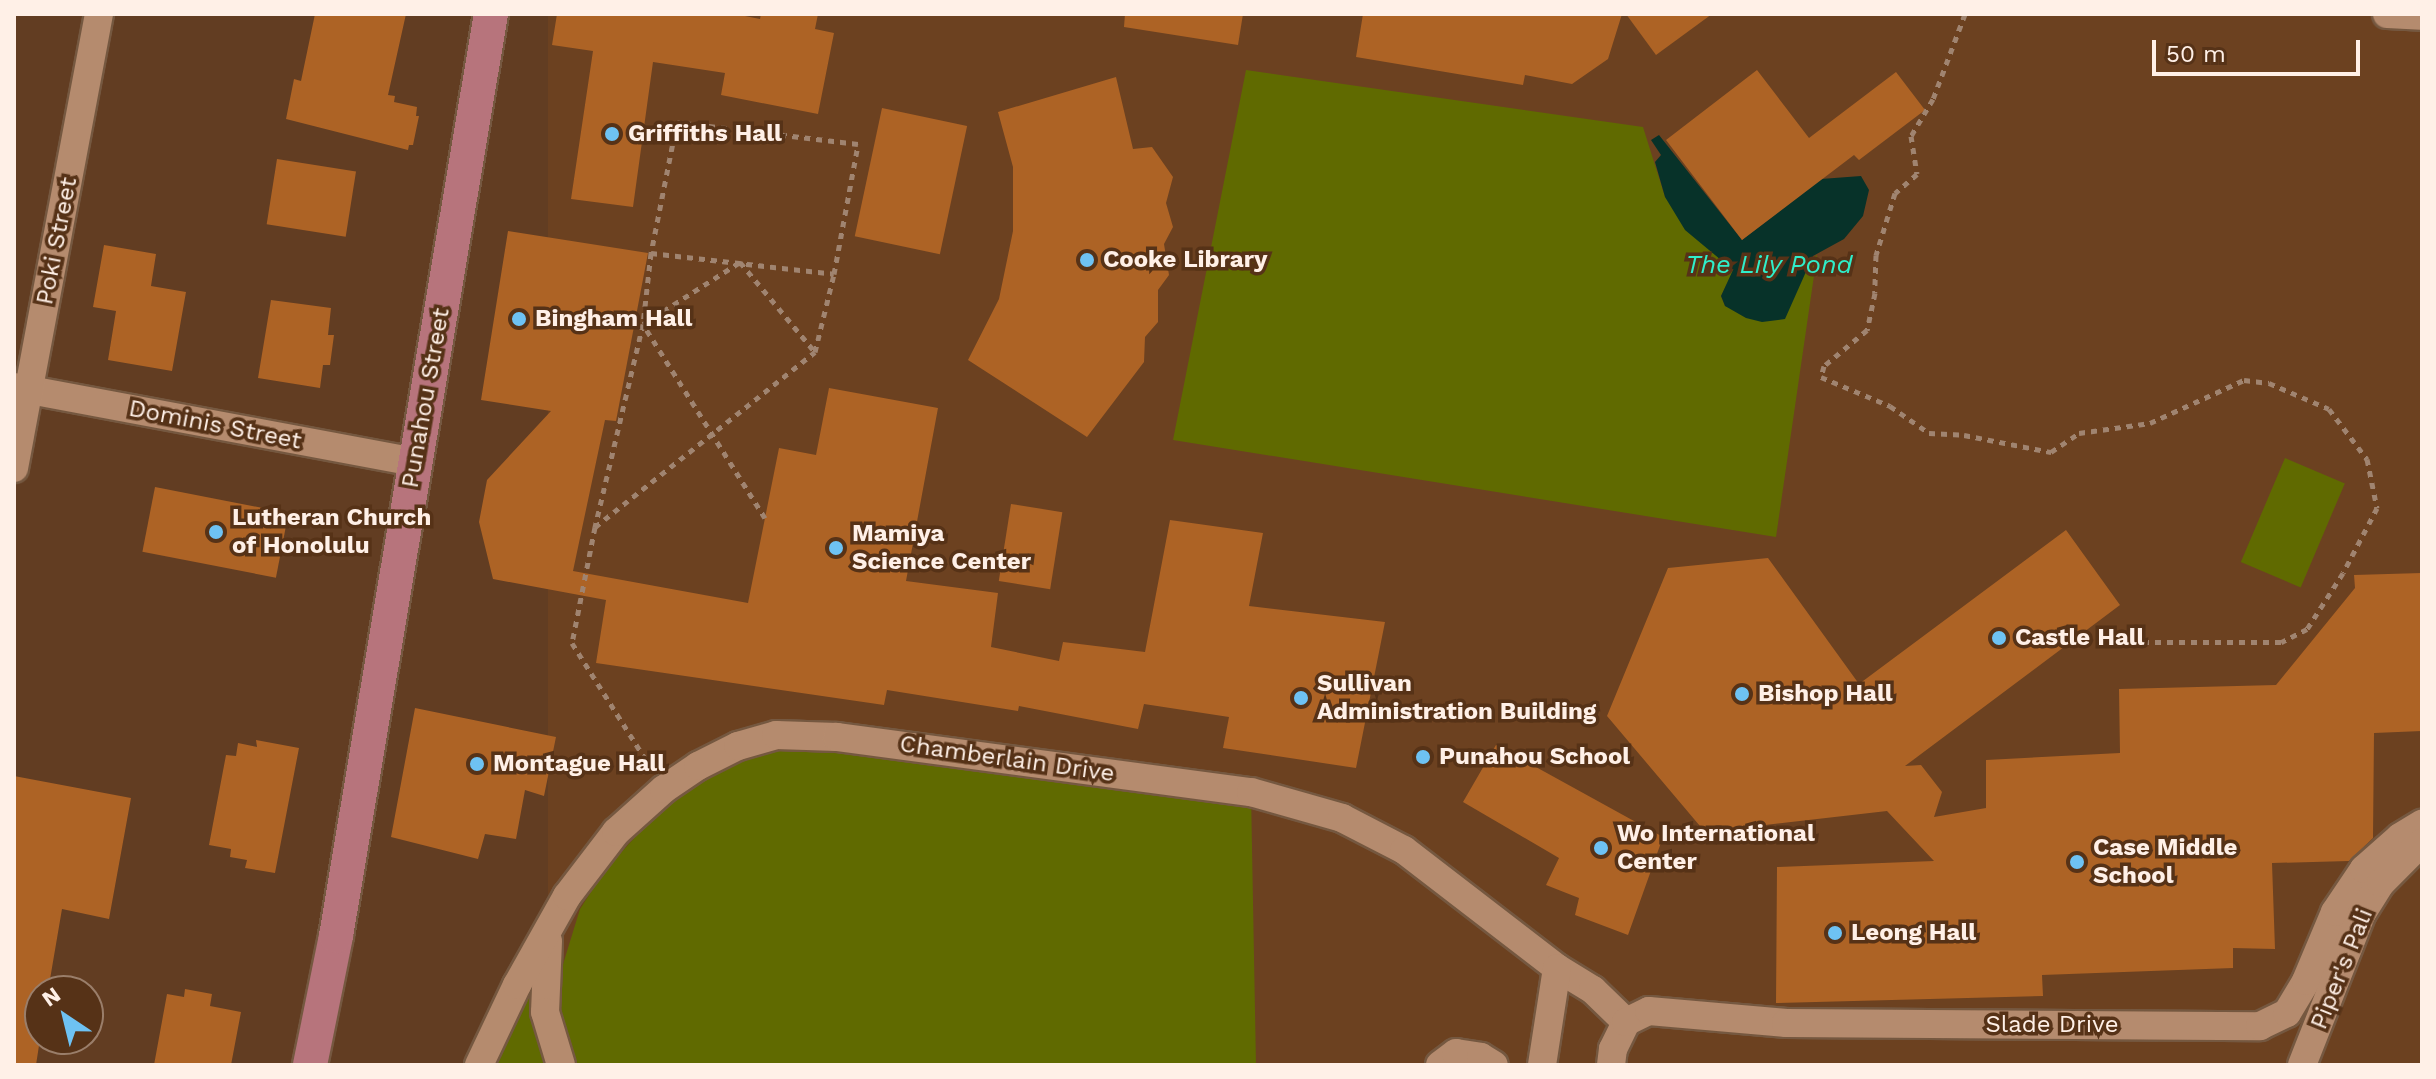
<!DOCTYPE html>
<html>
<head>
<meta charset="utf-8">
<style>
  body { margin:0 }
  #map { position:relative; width:2436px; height:1079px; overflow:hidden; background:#623d22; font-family:"Work Sans",sans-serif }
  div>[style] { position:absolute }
  .built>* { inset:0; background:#6c4120; transform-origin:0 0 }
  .green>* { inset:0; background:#606a00; transform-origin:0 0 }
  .water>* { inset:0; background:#073229 }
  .building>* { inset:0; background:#ad6325; transform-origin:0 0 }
  .path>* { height:5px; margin-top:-2.5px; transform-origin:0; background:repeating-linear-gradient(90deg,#a08470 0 6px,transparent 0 12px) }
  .roads { filter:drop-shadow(2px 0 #755840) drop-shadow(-2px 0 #755840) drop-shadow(0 2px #755840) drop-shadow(0 -2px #755840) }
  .minor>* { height:28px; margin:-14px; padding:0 14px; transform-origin:14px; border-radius:14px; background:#b58b6e }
  .major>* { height:34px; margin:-17px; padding:0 17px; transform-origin:17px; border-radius:17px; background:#b7747c }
  .dots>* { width:22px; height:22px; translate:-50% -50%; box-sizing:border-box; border:4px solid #563217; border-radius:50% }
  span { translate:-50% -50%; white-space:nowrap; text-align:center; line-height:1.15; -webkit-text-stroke:7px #563217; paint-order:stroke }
  .poi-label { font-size:24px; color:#fff0e7; font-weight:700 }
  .left { translate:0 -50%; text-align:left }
  .street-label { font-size:24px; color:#fff0e7 }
  .water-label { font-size:26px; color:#2feeca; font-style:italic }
  .frame { position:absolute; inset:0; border:16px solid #fff0e7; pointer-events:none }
  .north { position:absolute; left:24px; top:975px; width:80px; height:80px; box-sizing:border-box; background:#563217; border:2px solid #9a7e6a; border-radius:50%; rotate:325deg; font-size:22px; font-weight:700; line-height:32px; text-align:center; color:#fff0e7 }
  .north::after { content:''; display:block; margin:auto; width:28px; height:36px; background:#6ec2f3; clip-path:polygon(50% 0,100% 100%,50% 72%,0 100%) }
  .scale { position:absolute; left:2152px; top:40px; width:208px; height:36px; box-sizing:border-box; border:4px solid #fff0e7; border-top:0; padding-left:10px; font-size:24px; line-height:28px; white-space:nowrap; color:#fff0e7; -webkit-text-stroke:6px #563217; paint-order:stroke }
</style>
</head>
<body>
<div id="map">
  <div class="built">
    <div style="left:548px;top:14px;width:1874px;height:1066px"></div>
  </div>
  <div class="green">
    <div style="clip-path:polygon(1246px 70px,1643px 127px,1665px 197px,1733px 271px,1721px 296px,1725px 306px,1741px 312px,1817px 255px,1776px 537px,1173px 440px)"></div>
    <div style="left:2285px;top:458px;width:65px;height:113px;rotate:23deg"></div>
    <div style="clip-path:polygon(837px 737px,1251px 792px,1256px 1065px,479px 1065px,507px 1019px,534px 993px,560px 974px,580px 909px,605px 870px,649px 822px,704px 778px,737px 760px,772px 746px)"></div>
  </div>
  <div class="water">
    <div style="clip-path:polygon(1659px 135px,1742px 240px,1821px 179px,1861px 176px,1869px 190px,1863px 216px,1844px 239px,1813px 256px,1785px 319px,1762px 322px,1746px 318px,1725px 306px,1721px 296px,1733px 270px,1685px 230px,1665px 197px,1655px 162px,1661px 155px,1651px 140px)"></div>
  </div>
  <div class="building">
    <div style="clip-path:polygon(315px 14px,406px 14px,388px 95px,395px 96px,394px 102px,417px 107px,416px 116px,419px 116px,413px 145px,409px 145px,408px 150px,286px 119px,294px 79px,301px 81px)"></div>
    <div style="clip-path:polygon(557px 14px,735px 14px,760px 19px,761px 14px,818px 14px,815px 29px,834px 33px,818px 114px,721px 95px,725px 73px,653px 62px,633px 207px,571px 199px,593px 51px,552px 45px)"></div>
    <div style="clip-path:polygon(1125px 14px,1243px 14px,1238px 45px,1124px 27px)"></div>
    <div style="clip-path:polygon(1363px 14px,1622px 14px,1608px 59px,1572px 84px,1525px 75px,1523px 85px,1356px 57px)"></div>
    <div style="clip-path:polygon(1626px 14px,1712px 14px,1656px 55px)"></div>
    <div style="clip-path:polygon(1757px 70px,1809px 138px,1896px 72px,1925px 110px,1859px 160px,1854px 155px,1742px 240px,1666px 140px)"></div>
    <div style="clip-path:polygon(1116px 77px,1133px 149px,1152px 147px,1173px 177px,1166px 203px,1173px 227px,1164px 244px,1169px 275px,1158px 290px,1158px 322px,1145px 337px,1144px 362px,1087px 437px,968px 360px,999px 299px,1013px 231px,1013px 167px,998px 112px)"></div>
    <div style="left:882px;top:108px;width:87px;height:131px;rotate:12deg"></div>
    <div style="left:277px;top:159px;width:80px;height:66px;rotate:9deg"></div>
    <div style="clip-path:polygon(508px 231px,648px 253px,616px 421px,605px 420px,573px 571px,748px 603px,779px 448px,816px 455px,829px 388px,938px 408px,906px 581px,998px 593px,991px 647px,1059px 661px,1063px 642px,1145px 652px,1170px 520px,1263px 533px,1249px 606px,1385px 622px,1356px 768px,1223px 748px,1229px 717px,1144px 704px,1138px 729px,1019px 706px,1018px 711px,887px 690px,884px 705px,596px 663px,606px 600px,493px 579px,479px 522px,487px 480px,551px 411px,481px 400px)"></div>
    <div style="clip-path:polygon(104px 245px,156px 254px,151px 286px,186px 292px,172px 371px,108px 360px,116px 311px,93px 307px)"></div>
    <div style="clip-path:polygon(271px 300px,331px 308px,328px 335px,334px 335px,330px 365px,323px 365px,320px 388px,258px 378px)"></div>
    <div style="left:155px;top:487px;width:136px;height:66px;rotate:11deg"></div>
    <div style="left:1011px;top:504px;width:52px;height:78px;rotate:9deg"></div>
    <div style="clip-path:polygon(2066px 530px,2120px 605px,1905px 766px,1921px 765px,1942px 792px,1934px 817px,1986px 808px,1986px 760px,2120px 753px,2119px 689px,2276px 685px,2355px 588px,2354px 575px,2422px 573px,2422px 731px,2374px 733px,2373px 838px,2349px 861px,2272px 863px,2275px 949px,2233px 948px,2233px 968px,2042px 975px,2043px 996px,1776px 1003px,1777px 867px,1934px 861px,1887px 811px,1705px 832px,1607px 716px,1668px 568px,1768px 558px,1859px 684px)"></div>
    <div style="clip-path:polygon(415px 708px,556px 737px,544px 796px,525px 790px,516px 839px,485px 834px,478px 859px,391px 837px)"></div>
    <div style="clip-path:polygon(256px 740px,299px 748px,275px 873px,245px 868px,247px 860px,230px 857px,231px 849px,209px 845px,226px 755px,236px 756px,238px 743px,257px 747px)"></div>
    <div style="clip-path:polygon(1496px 745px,1663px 837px,1628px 935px,1575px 915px,1579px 898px,1546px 885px,1559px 858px,1463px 802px)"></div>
    <div style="clip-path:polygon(14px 776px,131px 798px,109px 919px,62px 909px,48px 991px,40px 991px,40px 1039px,36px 1065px,14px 1065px)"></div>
    <div style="clip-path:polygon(185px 989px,212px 994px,210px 1006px,241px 1012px,231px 1065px,154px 1065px,167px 994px,184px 997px)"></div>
  </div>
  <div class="path">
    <div style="left:1965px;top:14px;width:91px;rotate:110.6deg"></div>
    <div style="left:1933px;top:99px;width:43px;rotate:120.7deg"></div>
    <div style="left:1911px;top:136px;width:38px;rotate:81deg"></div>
    <div style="left:1917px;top:174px;width:29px;rotate:139deg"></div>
    <div style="left:1895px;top:193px;width:65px;rotate:107deg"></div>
    <div style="left:1876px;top:255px;width:38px;rotate:92deg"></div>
    <div style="left:1875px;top:293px;width:38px;rotate:102deg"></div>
    <div style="left:1867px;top:330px;width:56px;rotate:140.1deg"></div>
    <div style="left:1824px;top:366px;width:11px;rotate:105deg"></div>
    <div style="left:1821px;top:377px;width:75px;rotate:22.8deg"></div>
    <div style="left:1890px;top:406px;width:47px;rotate:34.7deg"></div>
    <div style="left:1929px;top:433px;width:35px;rotate:3deg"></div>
    <div style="left:1964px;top:435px;width:89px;rotate:11.1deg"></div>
    <div style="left:2051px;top:452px;width:34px;rotate:-34deg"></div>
    <div style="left:2079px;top:433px;width:72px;rotate:-8deg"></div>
    <div style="left:2150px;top:423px;width:103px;rotate:-24.6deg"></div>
    <div style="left:2244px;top:380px;width:25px;rotate:7deg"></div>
    <div style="left:2269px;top:383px;width:65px;rotate:23.4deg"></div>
    <div style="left:2329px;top:409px;width:63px;rotate:52.8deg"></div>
    <div style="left:2367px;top:459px;width:50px;rotate:78.5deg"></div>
    <div style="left:2377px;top:508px;width:73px;rotate:117.6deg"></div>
    <div style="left:2343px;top:573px;width:67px;rotate:122.7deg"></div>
    <div style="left:2307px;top:629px;width:29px;rotate:153deg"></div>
    <div style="left:2281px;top:642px;width:171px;rotate:180deg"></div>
    <div style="left:651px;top:253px;width:184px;rotate:6.5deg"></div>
    <div style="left:765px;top:518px;width:229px;rotate:-122.2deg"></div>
    <div style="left:643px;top:324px;width:115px;rotate:-32.6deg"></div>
    <div style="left:740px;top:262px;width:117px;rotate:50.2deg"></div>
    <div style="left:595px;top:527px;width:281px;rotate:-38.5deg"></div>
    <div style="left:815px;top:352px;width:80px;rotate:-76.3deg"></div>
    <div style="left:834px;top:274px;width:132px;rotate:-79.5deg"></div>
    <div style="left:858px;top:144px;width:182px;rotate:-173.1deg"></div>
    <div style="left:677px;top:122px;width:134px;rotate:101.2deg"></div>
    <div style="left:651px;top:253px;width:71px;rotate:96.4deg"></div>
    <div style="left:643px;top:324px;width:209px;rotate:103.3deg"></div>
    <div style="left:595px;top:527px;width:118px;rotate:101.2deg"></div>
    <div style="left:572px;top:643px;width:148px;rotate:57.7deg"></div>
  </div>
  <div class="roads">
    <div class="minor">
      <div style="left:2387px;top:14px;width:35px;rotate:3deg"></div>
      <div style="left:14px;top:387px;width:408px;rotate:10.6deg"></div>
      <div style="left:14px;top:468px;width:462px;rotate:-79.4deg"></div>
      <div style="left:548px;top:941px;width:71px;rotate:92.4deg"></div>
      <div style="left:545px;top:1012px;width:55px;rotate:73.2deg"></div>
      <div style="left:479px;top:1065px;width:89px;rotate:-64.6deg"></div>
      <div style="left:517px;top:985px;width:102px;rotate:-60.7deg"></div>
      <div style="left:567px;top:896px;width:81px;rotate:-52.6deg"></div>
      <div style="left:616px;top:832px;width:64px;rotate:-41.9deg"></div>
      <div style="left:664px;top:789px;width:41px;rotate:-34.1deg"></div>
      <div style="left:698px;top:766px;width:45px;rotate:-26.6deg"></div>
      <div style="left:738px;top:746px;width:40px;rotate:-16deg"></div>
      <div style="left:776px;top:735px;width:61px;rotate:1.9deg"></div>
      <div style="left:837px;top:737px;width:418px;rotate:7.6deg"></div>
      <div style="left:1251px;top:792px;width:95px;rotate:15.9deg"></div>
      <div style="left:1342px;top:818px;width:70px;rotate:27.3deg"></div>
      <div style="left:1404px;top:850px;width:193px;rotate:37.6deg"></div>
      <div style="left:1557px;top:968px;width:42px;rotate:31.4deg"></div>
      <div style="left:1593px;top:990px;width:46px;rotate:44.1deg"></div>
      <div style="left:1440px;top:1065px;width:20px;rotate:-37deg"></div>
      <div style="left:1456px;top:1053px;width:25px;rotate:9deg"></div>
      <div style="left:1481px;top:1057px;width:15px;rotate:32deg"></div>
      <div style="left:1542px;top:1065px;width:98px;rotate:-81.2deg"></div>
      <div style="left:1611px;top:1065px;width:16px;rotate:-83deg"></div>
      <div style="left:1613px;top:1049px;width:30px;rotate:-64deg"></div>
      <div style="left:1626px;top:1022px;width:25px;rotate:-26deg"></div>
      <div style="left:1649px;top:1011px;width:138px;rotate:5deg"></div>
      <div style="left:1786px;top:1023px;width:474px;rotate:0.4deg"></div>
      <div style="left:2260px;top:1026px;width:30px;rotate:-26deg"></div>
      <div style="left:2287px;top:1013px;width:37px;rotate:-59deg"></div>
      <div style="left:2306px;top:981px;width:75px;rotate:-67.2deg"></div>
      <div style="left:2335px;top:912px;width:52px;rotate:-56deg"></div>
      <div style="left:2364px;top:869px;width:48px;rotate:-41.6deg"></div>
      <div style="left:2400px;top:837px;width:26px;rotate:-31deg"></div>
      <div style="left:2302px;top:1065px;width:163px;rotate:-68.5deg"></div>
      <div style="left:2362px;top:913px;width:36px;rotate:-58deg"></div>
      <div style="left:2381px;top:883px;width:57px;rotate:-45deg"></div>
    </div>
    <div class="major">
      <div style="left:310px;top:1065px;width:132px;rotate:-78.6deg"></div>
      <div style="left:336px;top:936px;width:935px;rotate:-80.46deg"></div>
    </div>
  </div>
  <div class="dots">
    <div style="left:612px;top:134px;background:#6ec2f3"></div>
    <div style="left:1087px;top:260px;background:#6ec2f3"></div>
    <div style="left:519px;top:319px;background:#6ec2f3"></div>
    <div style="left:216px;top:532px;background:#6ec2f3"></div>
    <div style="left:836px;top:548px;background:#6ec2f3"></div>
    <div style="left:1999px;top:638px;background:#6ec2f3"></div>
    <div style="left:1742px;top:694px;background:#6ec2f3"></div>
    <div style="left:1301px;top:698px;background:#6ec2f3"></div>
    <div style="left:1423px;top:757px;background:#6ec2f3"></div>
    <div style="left:477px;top:764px;background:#6ec2f3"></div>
    <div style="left:1601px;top:848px;background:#6ec2f3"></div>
    <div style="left:2077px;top:862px;background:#6ec2f3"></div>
    <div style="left:1835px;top:933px;background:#6ec2f3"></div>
  </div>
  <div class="poi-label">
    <span class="left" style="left:628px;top:134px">Griffiths Hall</span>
    <span class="left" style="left:1103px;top:260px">Cooke Library</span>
    <span class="left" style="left:535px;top:319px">Bingham Hall</span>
    <span class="left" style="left:232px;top:532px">Lutheran Church<br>of Honolulu</span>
    <span class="left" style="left:852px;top:548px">Mamiya<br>Science Center</span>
    <span class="left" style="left:2015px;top:638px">Castle Hall</span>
    <span class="left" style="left:1317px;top:698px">Sullivan<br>Administration Building</span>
    <span class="left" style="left:1758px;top:694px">Bishop Hall</span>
    <span class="left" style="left:1439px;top:757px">Punahou School</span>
    <span class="left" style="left:493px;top:764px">Montague Hall</span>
    <span class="left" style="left:1617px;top:848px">Wo International<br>Center</span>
    <span class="left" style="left:2093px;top:862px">Case Middle<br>School</span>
    <span class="left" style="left:1851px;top:933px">Leong Hall</span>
  </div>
  <div class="street-label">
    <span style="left:57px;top:241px;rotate:-79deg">Poki Street</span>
    <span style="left:426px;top:398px;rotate:-80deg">Punahou Street</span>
    <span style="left:215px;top:425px;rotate:11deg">Dominis Street</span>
    <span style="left:1007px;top:759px;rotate:8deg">Chamberlain Drive</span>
    <span style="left:2342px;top:969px;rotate:-68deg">Piper's Pali</span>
    <span style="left:2052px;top:1025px">Slade Drive</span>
  </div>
  <div class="water-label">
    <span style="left:1769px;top:265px">The Lily Pond</span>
  </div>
  <div class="frame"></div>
  <div class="north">N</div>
  <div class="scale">50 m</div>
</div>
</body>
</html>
